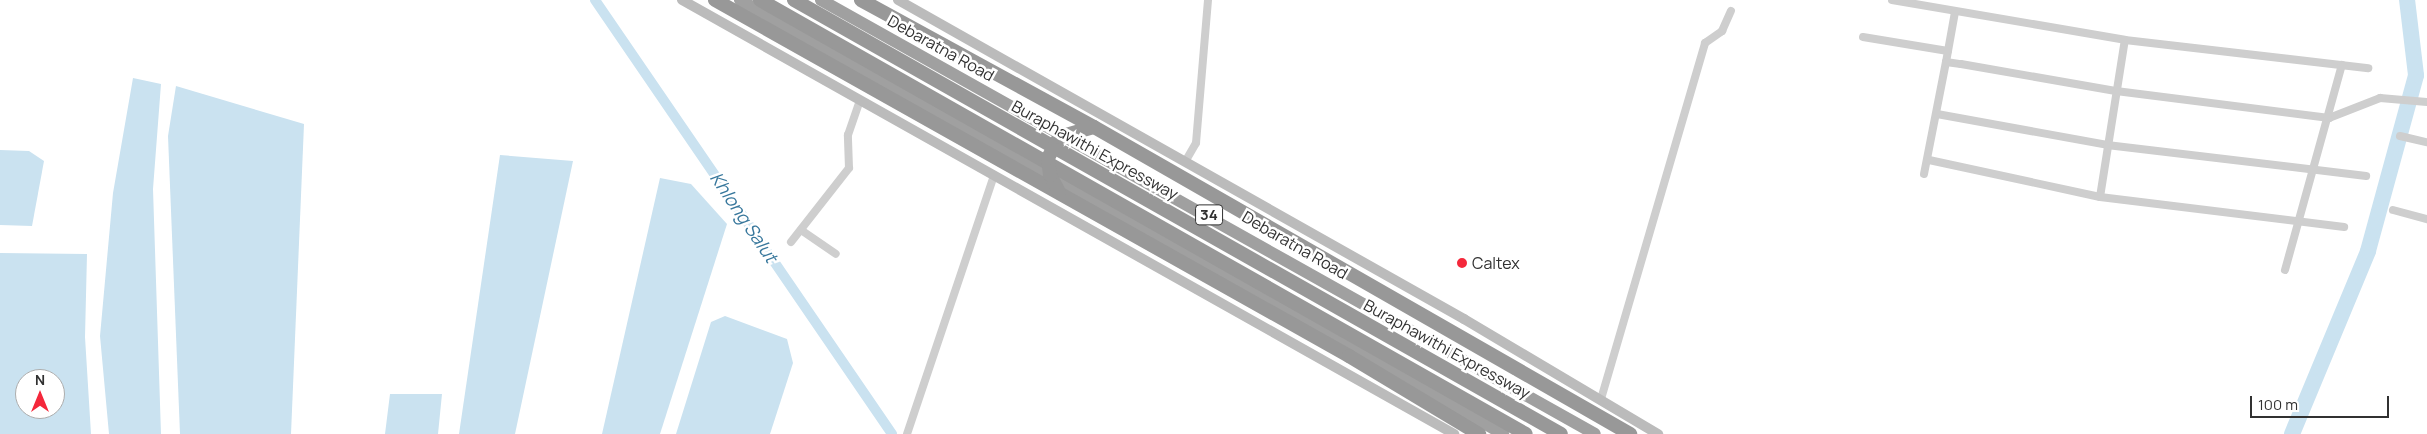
<!DOCTYPE html>
<html>
<head>
<meta charset="utf-8">
<style>
  body { margin:0 }
  #map { position:relative; width:2427px; height:434px; overflow:hidden; background:#fff; font-family:Manrope,sans-serif }
  div>[style] { position:absolute }
  .water>* { inset:0; background:#cae2f0 }
  .canal>* { height:10px; margin:-5px; padding:0 5px; transform-origin:5px; border-radius:5px; background:#cae2f0 }
  .river>* { height:16px; margin:-8px; padding:0 8px; transform-origin:8px; border-radius:8px; background:#cae2f0 }
  .minor>* { height:8px; margin:-4px; padding:0 4px; transform-origin:4px; border-radius:4px; background:#cecece }
  .secondary>* { height:10px; margin:-5px; padding:0 5px; transform-origin:5px; border-radius:5px; background:#bbb }
  .trunk>* { height:12px; margin:-6px; padding:0 6px; transform-origin:6px; border-radius:6px; background:#a0a0a0 }
  .motorway>* { height:14px; margin:-7px; padding:0 7px; transform-origin:7px; border-radius:7px; background:#989898 }
  .motorway-bridge>* { height:14px; margin:-7px; padding:0 7px; transform-origin:7px; border-radius:7px; background:#989898 }
  .dots>* { width:14px; height:14px; translate:-50% -50%; box-sizing:border-box; border:2px solid #fff; border-radius:50% }
  span { translate:-50% -50%; white-space:nowrap; text-align:center; line-height:1.15; -webkit-text-stroke:5px #fff; paint-order:stroke }
  .shield-label span { padding:1px 4px; background:#fff; border:1px solid; border-radius:4px; -webkit-text-stroke-width:0 }
  .shield-label { font-size:15px; color:#313131; font-weight:700 }
  .street-label { font-size:16px; color:#313131 }
  .poi-label { font-size:16px; color:#313131 }
  .left { translate:0 -50%; text-align:left }
  .water-label { font-size:18px; color:#37779c; font-style:italic }
  .north { position:absolute; left:15px; top:369px; width:50px; height:50px; box-sizing:border-box; background:#fff; border:1px solid #adadad; border-radius:50%; rotate:0deg; font-size:14px; font-weight:700; line-height:20px; text-align:center; color:#313131 }
  .north::after { content:''; display:block; margin:auto; width:18px; height:22px; background:#f4283b; clip-path:polygon(50% 0,100% 100%,50% 72%,0 100%) }
  .scale { position:absolute; left:2250px; top:396px; width:139px; height:22px; box-sizing:border-box; border:2px solid #313131; border-top:0; padding-left:6px; font-size:15px; line-height:18px; white-space:nowrap; color:#313131; -webkit-text-stroke:4px #fff; paint-order:stroke }
</style>
</head>
<body>
<div id="map">
  <div class="water">
    <div style="clip-path:polygon(133px 78px,161px 84px,153px 189px,161px 434px,109px 434px,100px 336px,113px 193px)"></div>
    <div style="clip-path:polygon(176px 86px,304px 124px,291px 434px,180px 434px,168px 136px)"></div>
    <div style="clip-path:polygon(0 150px,29px 151px,44px 161px,32px 226px,0 225px)"></div>
    <div style="clip-path:polygon(500px 155px,573px 161px,515px 434px,459px 434px)"></div>
    <div style="clip-path:polygon(660px 178px,691px 184px,727px 224px,660px 434px,602px 434px)"></div>
    <div style="clip-path:polygon(evenodd,0 253px,87px 254px,85px 337px,91px 434px,0 434px,0 253px,25px 379px,55px 379px,55px 409px,25px 409px,25px 379px)"></div>
    <div style="clip-path:polygon(725px 316px,787px 339px,793px 363px,770px 434px,676px 434px,711px 322px)"></div>
    <div style="clip-path:polygon(390px 394px,442px 394px,438px 434px,385px 434px)"></div>
  </div>
  <div class="canal">
    <div style="left:595px;top:0;width:526px;rotate:55.61deg"></div>
  </div>
  <div class="river">
    <div style="left:2292px;top:434px;width:198px;rotate:-67.4deg"></div>
    <div style="left:2368px;top:251px;width:182px;rotate:-74.7deg"></div>
    <div style="left:2416px;top:75px;width:76px;rotate:-96.8deg"></div>
  </div>
  <div class="minor">
    <div style="left:1892px;top:0;width:236px;rotate:9.7deg"></div>
    <div style="left:2125px;top:40px;width:245px;rotate:6.6deg"></div>
    <div style="left:1955px;top:12px;width:51px;rotate:100.2deg"></div>
    <div style="left:1946px;top:62px;width:15px;rotate:8deg"></div>
    <div style="left:1961px;top:64px;width:157px;rotate:9.9deg"></div>
    <div style="left:2116px;top:91px;width:215px;rotate:7.2deg"></div>
    <div style="left:2329px;top:118px;width:55px;rotate:-21.4deg"></div>
    <div style="left:2380px;top:98px;width:47px;rotate:4.9deg"></div>
    <div style="left:1863px;top:37px;width:86px;rotate:9.4deg"></div>
    <div style="left:1937px;top:114px;width:173px;rotate:10.3deg"></div>
    <div style="left:2107px;top:145px;width:261px;rotate:6.8deg"></div>
    <div style="left:2400px;top:136px;width:28px;rotate:13deg"></div>
    <div style="left:1929px;top:160px;width:175px;rotate:12.2deg"></div>
    <div style="left:2100px;top:197px;width:246px;rotate:7deg"></div>
    <div style="left:1185px;top:162px;width:22px;rotate:-60deg"></div>
    <div style="left:1196px;top:143px;width:144px;rotate:-85.2deg"></div>
    <div style="left:1924px;top:174px;width:114px;rotate:-78.9deg"></div>
    <div style="left:2100px;top:197px;width:159px;rotate:-81deg"></div>
    <div style="left:2393px;top:210px;width:35px;rotate:15deg"></div>
    <div style="left:801px;top:230px;width:42px;rotate:34.4deg"></div>
    <div style="left:791px;top:242px;width:94px;rotate:-51.9deg"></div>
    <div style="left:849px;top:168px;width:33px;rotate:-92deg"></div>
    <div style="left:848px;top:135px;width:36px;rotate:-71deg"></div>
    <div style="left:2285px;top:270px;width:213px;rotate:-74.5deg"></div>
    <div style="left:1601px;top:399px;width:371px;rotate:-73.7deg"></div>
    <div style="left:1705px;top:43px;width:21px;rotate:-35deg"></div>
    <div style="left:1722px;top:31px;width:22px;rotate:-66deg"></div>
    <div style="left:907px;top:434px;width:273px;rotate:-71.4deg"></div>
  </div>
  <div class="secondary">
    <div style="left:682px;top:0;width:886px;rotate:29.34deg"></div>
    <div style="left:898px;top:0;width:650px;rotate:29.41deg"></div>
    <div style="left:1464px;top:319px;width:226px;rotate:30.7deg"></div>
  </div>
  <div class="trunk">
    <div style="left:740px;top:0;width:878px;rotate:29.63deg"></div>
    <div style="left:821px;top:0;width:887px;rotate:29.28deg"></div>
  </div>
  <div class="motorway">
    <div style="left:715px;top:0;width:727px;rotate:29.31deg"></div>
    <div style="left:1349px;top:356px;width:152px;rotate:31deg"></div>
    <div style="left:861px;top:0;width:265px;rotate:28.6deg"></div>
    <div style="left:1094px;top:127px;width:618px;rotate:29.8deg"></div>
  </div>
  <div class="motorway-bridge">
    <div style="left:760px;top:0;width:880px;rotate:29.54deg"></div>
    <div style="left:794px;top:0;width:881px;rotate:29.5deg"></div>
    <div style="left:1059px;top:192px;width:19px;rotate:-118deg"></div>
    <div style="left:1050px;top:175px;width:17px;rotate:-97deg"></div>
    <div style="left:1048px;top:158px;width:24px;rotate:-62deg"></div>
    <div style="left:1059px;top:137px;width:36px;rotate:-16deg"></div>
  </div>
  <div class="dots">
    <div style="left:1462px;top:263px;background:#f4283b"></div>
  </div>
  <div class="shield-label">
    <span style="left:1209px;top:215px">34</span>
  </div>
  <div class="street-label">
    <span style="left:941px;top:48px;rotate:29deg">Debaratna Road</span>
    <span style="left:1095px;top:150px;rotate:29deg">Buraphawithi Expressway</span>
    <span style="left:1295px;top:245px;rotate:30deg">Debaratna Road</span>
    <span style="left:1447px;top:349px;rotate:29deg">Buraphawithi Expressway</span>
  </div>
  <div class="poi-label">
    <span class="left" style="left:1472px;top:263px">Caltex</span>
  </div>
  <div class="water-label">
    <span style="left:744px;top:217px;rotate:56deg">Khlong Salut</span>
  </div>
  <div class="north">N</div>
  <div class="scale">100 m</div>
</div>
</body>
</html>
